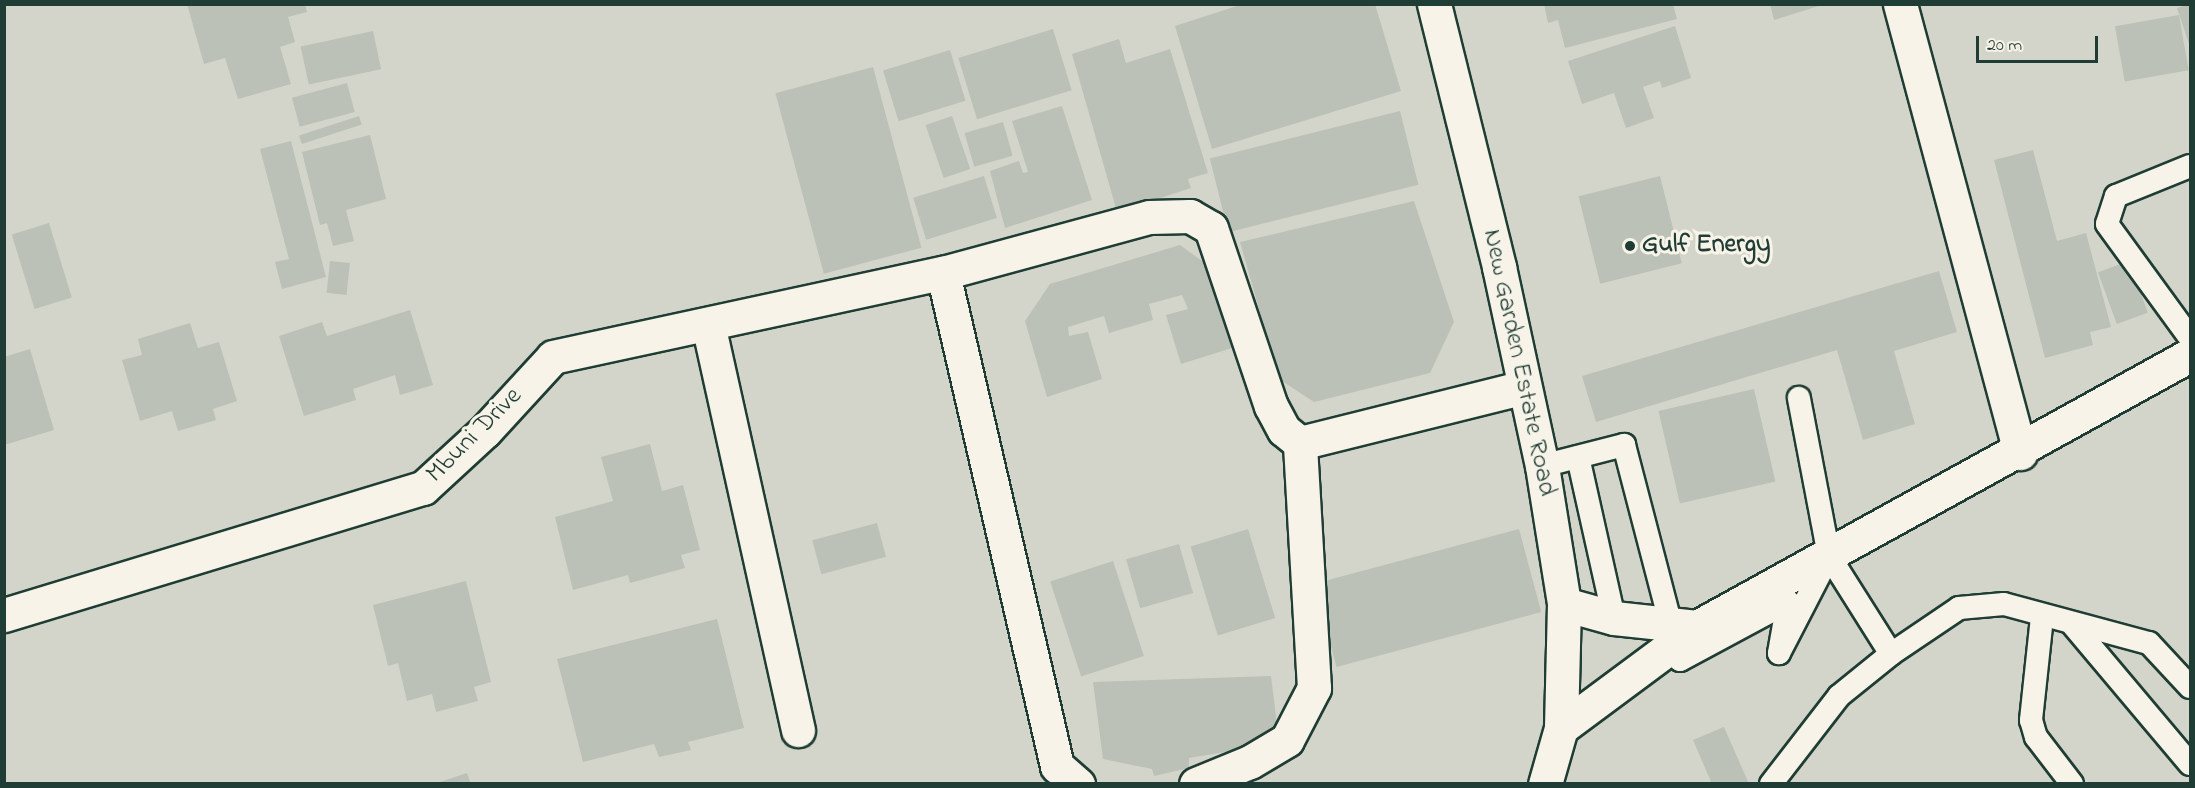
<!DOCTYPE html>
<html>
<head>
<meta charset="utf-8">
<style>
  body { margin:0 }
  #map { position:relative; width:2195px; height:788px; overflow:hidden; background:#f7f3e8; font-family:"Indie Flower",sans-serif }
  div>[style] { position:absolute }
  .green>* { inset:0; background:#d3d5ca; transform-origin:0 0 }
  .building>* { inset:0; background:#bbc1b6; transform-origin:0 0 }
  .roads { filter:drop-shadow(2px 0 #1f3d34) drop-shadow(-2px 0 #1f3d34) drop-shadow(0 2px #1f3d34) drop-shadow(0 -2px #1f3d34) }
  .lane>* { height:22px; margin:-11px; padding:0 11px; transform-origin:11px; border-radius:11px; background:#f7f3e8 }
  .street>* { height:33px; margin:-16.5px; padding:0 16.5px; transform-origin:16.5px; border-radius:16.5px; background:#f7f3e8 }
  .secondary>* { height:33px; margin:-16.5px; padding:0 16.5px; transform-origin:16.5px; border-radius:16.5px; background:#f7f3e8 }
  .dots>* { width:16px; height:16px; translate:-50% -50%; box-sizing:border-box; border:3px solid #f7f3e8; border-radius:50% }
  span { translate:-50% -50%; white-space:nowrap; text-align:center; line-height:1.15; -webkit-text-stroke:6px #f7f3e8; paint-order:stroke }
  .poi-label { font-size:26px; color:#1f3d34; font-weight:700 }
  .left { translate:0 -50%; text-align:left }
  .street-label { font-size:26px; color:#1f3d34 }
  .frame { position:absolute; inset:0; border:6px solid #1f3d34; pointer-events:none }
  .scale { position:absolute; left:1976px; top:36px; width:122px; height:27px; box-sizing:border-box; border:3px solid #1f3d34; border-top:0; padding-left:8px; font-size:18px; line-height:21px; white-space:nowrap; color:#1f3d34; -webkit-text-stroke:4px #f7f3e8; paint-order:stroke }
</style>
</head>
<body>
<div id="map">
  <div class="green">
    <div style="left:5px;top:5px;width:2185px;height:778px"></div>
  </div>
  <div class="building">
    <div style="clip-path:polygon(187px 4px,305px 4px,307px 12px,288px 17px,295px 42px,280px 47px,291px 84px,238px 99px,225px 58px,204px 64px)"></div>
    <div style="clip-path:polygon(1243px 4px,1375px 4px,1401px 91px,1212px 149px,1175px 26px)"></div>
    <div style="clip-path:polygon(1544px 4px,1673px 4px,1677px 19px,1565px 48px,1558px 20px,1548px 23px)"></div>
    <div style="clip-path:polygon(1770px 4px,1822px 4px,1822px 5px,1774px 20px)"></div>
    <div style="clip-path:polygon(2190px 4px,2190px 47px,2177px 8px)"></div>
    <div style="left:2179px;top:15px;width:56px;height:65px;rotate:80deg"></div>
    <div style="clip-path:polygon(1675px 26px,1691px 78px,1662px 88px,1660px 81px,1643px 87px,1654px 118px,1626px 128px,1614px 93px,1582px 104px,1568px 61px)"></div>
    <div style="left:1053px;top:29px;width:64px;height:99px;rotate:73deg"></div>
    <div style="left:373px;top:31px;width:39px;height:74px;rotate:78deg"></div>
    <div style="clip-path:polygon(1119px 39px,1126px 63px,1170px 49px,1208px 173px,1188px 179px,1191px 188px,1117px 212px,1072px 54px)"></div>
    <div style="left:950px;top:50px;width:53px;height:70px;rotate:73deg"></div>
    <div style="left:873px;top:67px;width:187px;height:101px;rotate:75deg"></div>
    <div style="left:347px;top:83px;width:30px;height:57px;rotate:75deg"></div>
    <div style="clip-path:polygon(1062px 106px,1092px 200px,1005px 228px,990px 171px,1019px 161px,1023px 173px,1028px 172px,1012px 121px)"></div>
    <div style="left:1400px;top:111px;width:76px;height:196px;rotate:76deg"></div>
    <div style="left:359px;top:116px;width:9px;height:63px;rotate:72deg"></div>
    <div style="left:952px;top:116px;width:56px;height:28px;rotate:71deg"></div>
    <div style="left:1003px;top:122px;width:35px;height:40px;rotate:74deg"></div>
    <div style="clip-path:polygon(370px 135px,386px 199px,346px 210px,354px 241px,333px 246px,327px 223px,320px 225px,302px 152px)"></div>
    <div style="clip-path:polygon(291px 141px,326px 277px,282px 289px,275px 262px,289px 259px,260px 149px)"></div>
    <div style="clip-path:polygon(2033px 150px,2057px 241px,2086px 233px,2111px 327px,2090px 332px,2093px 345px,2045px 358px,1994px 160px)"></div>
    <div style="left:984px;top:176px;width:44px;height:74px;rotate:73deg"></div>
    <div style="left:1660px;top:176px;width:90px;height:84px;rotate:76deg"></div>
    <div style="clip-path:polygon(1414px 201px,1454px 322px,1430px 373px,1314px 402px,1279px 379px,1240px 242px)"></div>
    <div style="left:49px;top:223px;width:78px;height:39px;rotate:73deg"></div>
    <div style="clip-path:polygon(1180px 245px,1209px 266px,1235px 347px,1181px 364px,1166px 315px,1188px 309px,1182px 295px,1149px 304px,1153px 320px,1109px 333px,1104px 316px,1068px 327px,1069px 336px,1088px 332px,1102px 379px,1047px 397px,1025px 321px,1050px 284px)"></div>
    <div style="left:330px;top:261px;width:20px;height:32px;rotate:6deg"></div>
    <div style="left:2129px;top:261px;width:55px;height:33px;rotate:70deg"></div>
    <div style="clip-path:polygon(1939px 271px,1957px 332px,1894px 351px,1915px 424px,1863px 440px,1837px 350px,1596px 422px,1582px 376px)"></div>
    <div style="clip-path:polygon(410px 310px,433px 385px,400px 395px,395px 375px,353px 389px,356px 400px,304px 416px,279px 336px,322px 322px,327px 336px)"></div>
    <div style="clip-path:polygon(190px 323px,198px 348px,219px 342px,237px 401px,213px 409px,216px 420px,178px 431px,172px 411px,140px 421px,122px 360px,142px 355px,138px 339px)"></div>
    <div style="clip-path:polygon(30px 349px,54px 430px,4px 445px,4px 357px)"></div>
    <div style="left:1754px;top:389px;width:95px;height:98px;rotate:77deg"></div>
    <div style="clip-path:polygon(650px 444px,662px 491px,683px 485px,700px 550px,681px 555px,685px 568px,630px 583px,628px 575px,573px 590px,555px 517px,613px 501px,601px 457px)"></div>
    <div style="left:877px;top:523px;width:35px;height:67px;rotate:75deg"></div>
    <div style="left:1248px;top:529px;width:93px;height:60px;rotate:73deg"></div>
    <div style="left:1519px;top:529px;width:86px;height:212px;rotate:75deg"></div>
    <div style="left:1179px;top:544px;width:51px;height:55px;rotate:74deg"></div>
    <div style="left:1113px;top:561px;width:100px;height:66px;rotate:72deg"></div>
    <div style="clip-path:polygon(466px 581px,491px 682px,474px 687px,478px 701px,436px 712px,432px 694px,407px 701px,398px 663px,388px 666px,373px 605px)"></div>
    <div style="clip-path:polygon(717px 619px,744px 728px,688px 742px,691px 750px,659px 757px,654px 744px,583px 762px,557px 659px)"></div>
    <div style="clip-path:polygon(1271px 676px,1277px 725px,1231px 751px,1189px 758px,1189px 768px,1154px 776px,1152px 769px,1103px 759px,1093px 682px)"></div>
    <div style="clip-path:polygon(1724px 727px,1749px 784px,1712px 784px,1693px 740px)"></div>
    <div style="clip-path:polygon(467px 773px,471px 784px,438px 784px,437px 783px)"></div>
  </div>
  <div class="roads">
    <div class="lane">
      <div style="left:2190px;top:166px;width:80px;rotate:157.9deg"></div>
      <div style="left:2116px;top:196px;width:29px;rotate:108deg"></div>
      <div style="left:2107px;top:224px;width:141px;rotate:53.9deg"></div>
      <div style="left:1578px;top:457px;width:165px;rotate:77.4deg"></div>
      <div style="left:1542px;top:466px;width:85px;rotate:-14.4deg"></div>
      <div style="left:1624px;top:445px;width:222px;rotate:75.4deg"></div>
      <div style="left:1680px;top:660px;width:123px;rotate:-28.2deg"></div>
      <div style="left:1788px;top:602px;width:52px;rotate:100deg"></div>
      <div style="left:1779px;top:653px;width:109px;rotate:-62.7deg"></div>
      <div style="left:2042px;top:617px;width:104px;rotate:96.1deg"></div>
      <div style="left:2031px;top:720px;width:18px;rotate:74deg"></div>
      <div style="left:2036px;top:737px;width:59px;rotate:52.5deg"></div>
      <div style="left:2072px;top:624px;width:183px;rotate:49.9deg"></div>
      <div style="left:1891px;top:654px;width:82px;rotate:-34.1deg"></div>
      <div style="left:1959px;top:608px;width:45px;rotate:-5.1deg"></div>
      <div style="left:2004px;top:604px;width:150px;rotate:15.1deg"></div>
      <div style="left:2149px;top:643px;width:60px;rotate:47deg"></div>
      <div style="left:1771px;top:784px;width:111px;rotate:-52.3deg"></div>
      <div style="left:1839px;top:696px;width:67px;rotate:-38.9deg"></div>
      <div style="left:1891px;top:654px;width:116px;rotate:-122.3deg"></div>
      <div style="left:1829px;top:556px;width:161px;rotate:-100.8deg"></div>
    </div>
    <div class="street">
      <div style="left:1900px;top:4px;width:465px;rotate:75deg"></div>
      <div style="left:943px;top:273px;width:506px;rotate:76.98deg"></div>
      <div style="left:1057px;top:766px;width:28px;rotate:41deg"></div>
      <div style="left:708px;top:324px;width:416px;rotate:77.5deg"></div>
      <div style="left:4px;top:615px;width:438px;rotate:-16.9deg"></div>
      <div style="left:423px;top:488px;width:84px;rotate:-42.6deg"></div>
      <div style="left:485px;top:431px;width:100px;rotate:-47.4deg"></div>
      <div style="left:553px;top:357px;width:399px;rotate:-12.2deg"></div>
      <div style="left:943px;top:273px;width:213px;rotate:-15.2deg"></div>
      <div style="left:1149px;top:217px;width:41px;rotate:-1.4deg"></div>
      <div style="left:1190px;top:216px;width:24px;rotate:30deg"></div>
      <div style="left:1211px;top:228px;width:188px;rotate:71.4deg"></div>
      <div style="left:1271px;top:406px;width:27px;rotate:62deg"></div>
      <div style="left:1284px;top:430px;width:21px;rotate:39deg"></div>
      <div style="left:1300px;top:443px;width:231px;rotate:-14deg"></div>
      <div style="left:1196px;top:784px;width:58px;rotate:-22.2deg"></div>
      <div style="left:1250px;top:762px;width:43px;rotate:-30.7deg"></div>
      <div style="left:1287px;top:740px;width:59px;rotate:-62.6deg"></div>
      <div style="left:1314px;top:688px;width:245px;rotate:-93.3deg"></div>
    </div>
    <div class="secondary">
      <div style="left:1434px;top:4px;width:271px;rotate:76.1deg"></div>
      <div style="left:1499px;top:267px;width:204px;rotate:77.8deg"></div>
      <div style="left:1542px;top:466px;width:140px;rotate:80.9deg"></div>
      <div style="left:1564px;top:604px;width:124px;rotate:91.4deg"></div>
      <div style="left:1561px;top:728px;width:58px;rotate:105.9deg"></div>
      <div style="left:1564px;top:604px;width:52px;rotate:15.6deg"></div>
      <div style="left:1614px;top:618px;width:83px;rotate:6.2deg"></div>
      <div style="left:1561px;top:728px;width:169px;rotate:-36.6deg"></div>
      <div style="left:1697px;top:627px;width:563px;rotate:-28.89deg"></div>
    </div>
  </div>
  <div class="dots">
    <div style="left:1630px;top:246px;background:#1f3d34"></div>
  </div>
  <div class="poi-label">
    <span class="left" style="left:1642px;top:246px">Gulf Energy</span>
  </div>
  <div class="street-label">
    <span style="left:1518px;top:363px;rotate:78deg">New Garden Estate Road</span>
    <span style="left:475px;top:436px;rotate:-45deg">Mbuni Drive</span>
  </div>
  <div class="frame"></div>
  <div class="scale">20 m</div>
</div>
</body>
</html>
